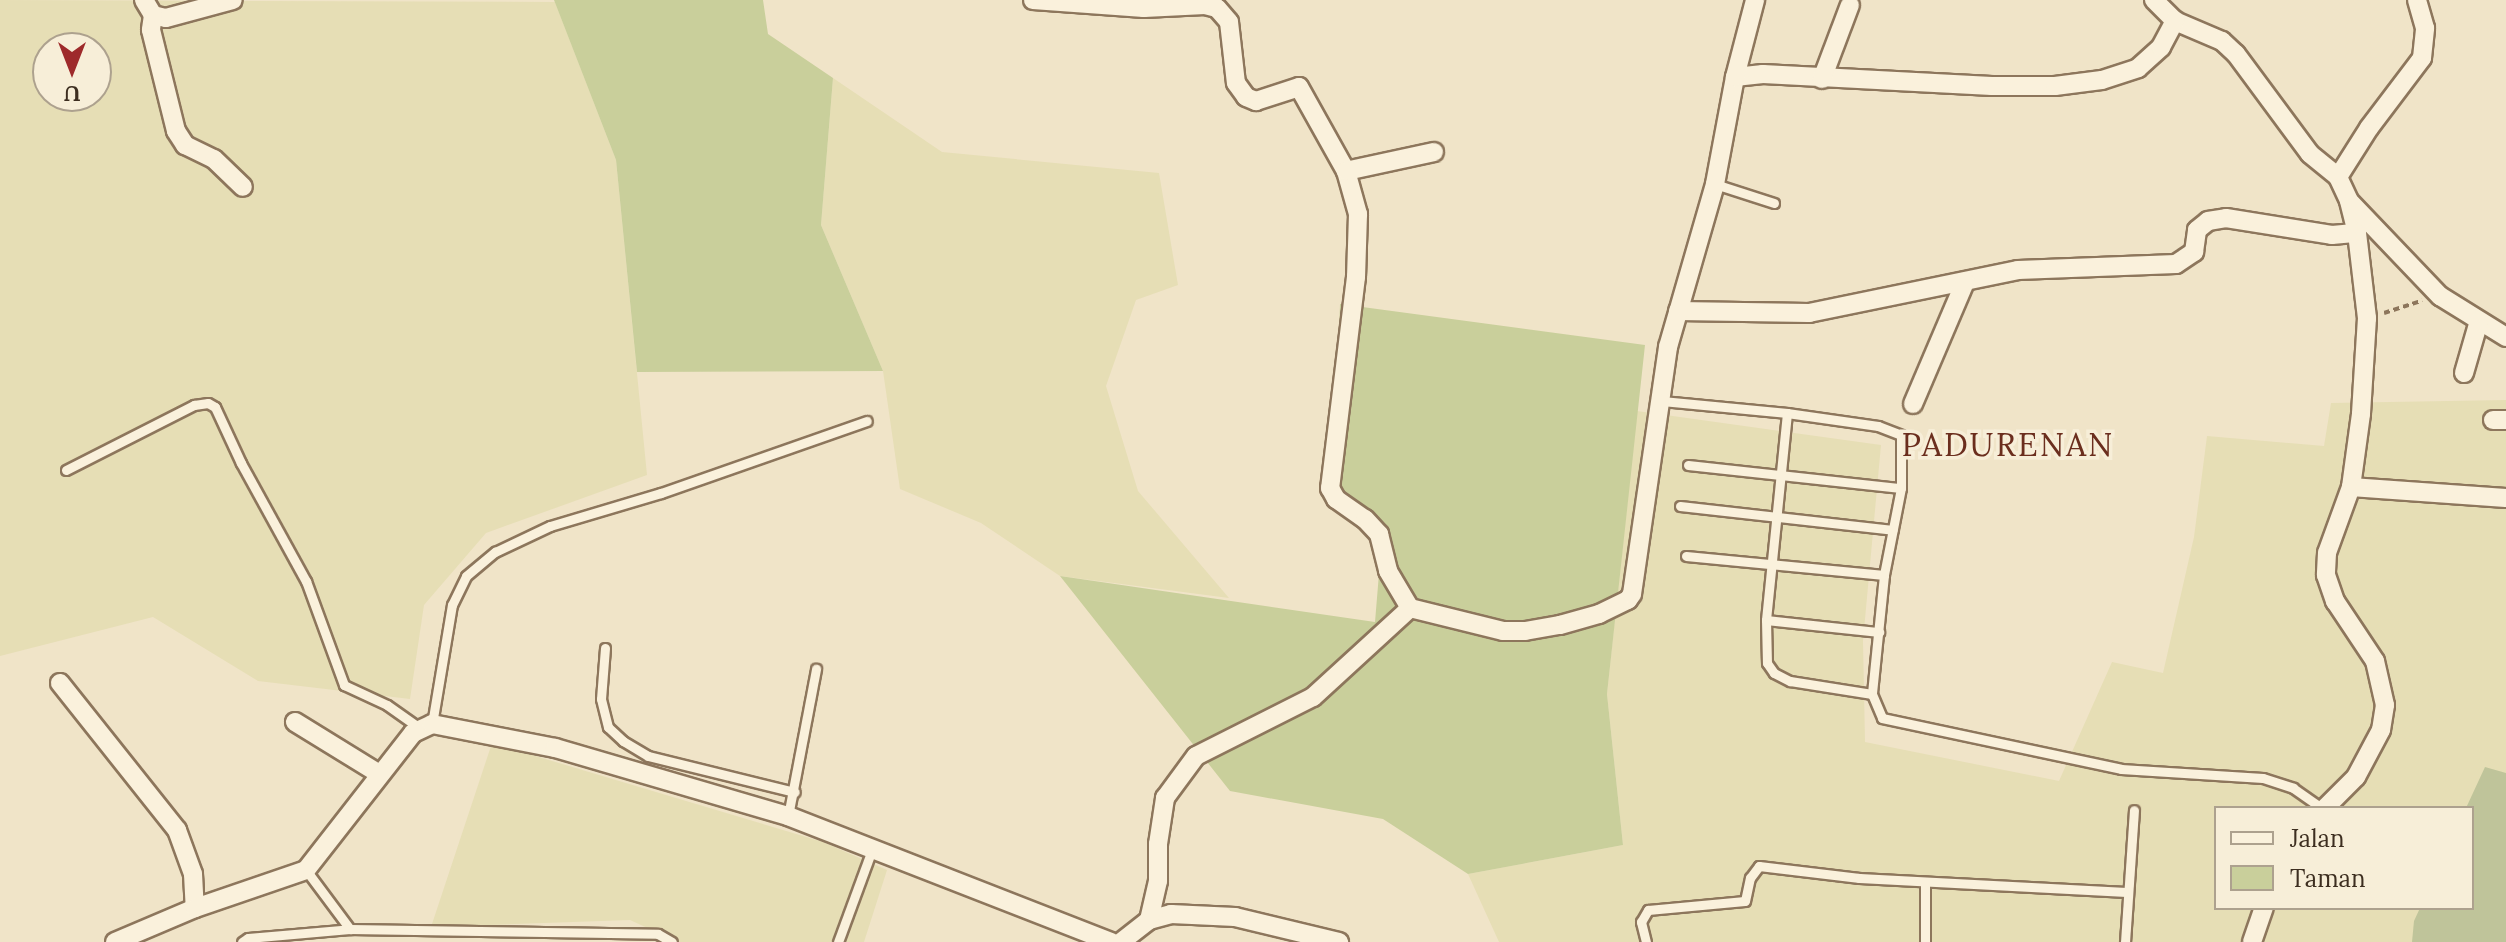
<!DOCTYPE html>
<html>
<head>
<meta charset="utf-8">
<style>
  body { margin:0 }
  #map { position:relative; width:2506px; height:942px; overflow:hidden; background:#f0e4c8; font-family:Lora,serif }
  div>[style] { position:absolute }
  .farmland>* { inset:0; background:#e6deb5 }
  .green>* { inset:0; background:#c9cf9b }
  .cemetery>* { inset:0; background:#bfc49a }
  .path>* { height:4px; margin-top:-2px; transform-origin:0; background:repeating-linear-gradient(90deg,#8d765c 0 6px,transparent 0 10px) }
  .roads { filter:drop-shadow(2px 0 #8d765c) drop-shadow(-2px 0 #8d765c) drop-shadow(0 2px #8d765c) drop-shadow(0 -2px #8d765c) }
  .lane>* { height:9px; margin:-4.5px; padding:0 4.5px; transform-origin:4.5px; border-radius:4.5px; background:#faf1dc }
  .street>* { height:18px; margin:-9px; padding:0 9px; transform-origin:9px; border-radius:9px; background:#faf1dc }
  span { translate:-50% -50%; white-space:nowrap; text-align:center; line-height:1.15; -webkit-text-stroke:7px #f7eed8; paint-order:stroke }
  .quarter-label { font-size:32px; color:#6b2e1e; letter-spacing:2px }
  .legend { position:absolute; left:2214px; top:806px; width:260px; height:104px; box-sizing:border-box; background:#f7eed8; border:2px solid #ada18e; margin:0; padding:10px 14px; list-style:none; font-size:24px; color:#3d2e20 }
  .legend li { display:flex; align-items:center; gap:16px; height:40px }
  .legend b { width:40px; border:2px solid #ada18e }
  .north { position:absolute; left:32px; top:32px; width:80px; height:80px; box-sizing:border-box; background:#f7eed8; border:2px solid #ada18e; border-radius:50%; rotate:180deg; font-size:22px; font-weight:700; line-height:32px; text-align:center; color:#3d2e20 }
  .north::after { content:''; display:block; margin:auto; width:28px; height:36px; background:#9e2a2b; clip-path:polygon(50% 0,100% 100%,50% 72%,0 100%) }
</style>
</head>
<body>
<div id="map">
  <div class="farmland">
    <div style="clip-path:polygon(evenodd,0 0,555px 2px,616px 160px,647px 475px,486px 533px,424px 605px,410px 699px,258px 681px,153px 617px,0 656px,0 0,48px 48px,96px 48px,96px 96px,48px 96px,48px 48px)"></div>
    <div style="clip-path:polygon(833px 78px,942px 152px,1159px 173px,1178px 285px,1136px 300px,1106px 386px,1138px 491px,1229px 598px,1060px 576px,981px 523px,900px 489px,883px 371px,821px 225px)"></div>
    <div style="clip-path:polygon(evenodd,2506px 400px,2506px 942px,1499px 942px,1468px 874px,1623px 845px,1607px 694px,1637px 411px,1881px 445px,1863px 641px,1865px 742px,2059px 781px,2112px 662px,2163px 673px,2194px 537px,2207px 436px,2324px 446px,2331px 403px,2506px 400px,2216px 808px,2472px 808px,2472px 908px,2216px 908px,2216px 808px)"></div>
    <div style="clip-path:polygon(492px 743px,823px 842px,887px 870px,864px 942px,678px 942px,630px 920px,431px 927px)"></div>
  </div>
  <div class="green">
    <div style="clip-path:polygon(554px 0,763px 0,768px 34px,833px 78px,821px 225px,883px 371px,637px 372px,616px 160px)"></div>
    <div style="clip-path:polygon(1340px 304px,1645px 345px,1607px 694px,1623px 845px,1468px 874px,1383px 819px,1230px 791px,1060px 576px,1375px 622px,1383px 525px,1334px 486px)"></div>
  </div>
  <div class="cemetery">
    <div style="clip-path:polygon(2485px 767px,2506px 773px,2506px 942px,2412px 942px,2414px 921px,2420px 908px,2472px 908px,2472px 808px,2466px 808px)"></div>
  </div>
  <div class="path">
    <div style="left:2384px;top:313px;width:40px;rotate:-18deg"></div>
  </div>
  <div class="roads">
    <div class="lane">
      <div style="left:1715px;top:184px;width:62px;rotate:17.9deg"></div>
      <div style="left:1662px;top:401px;width:126px;rotate:5.5deg"></div>
      <div style="left:1787px;top:413px;width:92px;rotate:8.1deg"></div>
      <div style="left:1878px;top:426px;width:25px;rotate:21deg"></div>
      <div style="left:1901px;top:435px;width:53px;rotate:90deg"></div>
      <div style="left:1901px;top:488px;width:89px;rotate:101.1deg"></div>
      <div style="left:1884px;top:575px;width:120px;rotate:95.8deg"></div>
      <div style="left:1872px;top:694px;width:26px;rotate:67deg"></div>
      <div style="left:1882px;top:718px;width:244px;rotate:12deg"></div>
      <div style="left:2121px;top:769px;width:142px;rotate:3.6deg"></div>
      <div style="left:2263px;top:778px;width:32px;rotate:18deg"></div>
      <div style="left:2293px;top:788px;width:35px;rotate:35deg"></div>
      <div style="left:1787px;top:413px;width:208px;rotate:95.8deg"></div>
      <div style="left:1766px;top:620px;width:43px;rotate:88.7deg"></div>
      <div style="left:1767px;top:663px;width:12px;rotate:55deg"></div>
      <div style="left:1774px;top:673px;width:18px;rotate:27deg"></div>
      <div style="left:1790px;top:681px;width:83px;rotate:9deg"></div>
      <div style="left:1688px;top:465px;width:214px;rotate:6.2deg"></div>
      <div style="left:66px;top:470px;width:144px;rotate:-26.9deg"></div>
      <div style="left:194px;top:405px;width:14px;rotate:-8deg"></div>
      <div style="left:208px;top:403px;width:8px;rotate:30deg"></div>
      <div style="left:215px;top:407px;width:62px;rotate:65.1deg"></div>
      <div style="left:241px;top:463px;width:135px;rotate:61.2deg"></div>
      <div style="left:306px;top:581px;width:111px;rotate:69.9deg"></div>
      <div style="left:344px;top:685px;width:47px;rotate:24.9deg"></div>
      <div style="left:387px;top:705px;width:42px;rotate:35.2deg"></div>
      <div style="left:1680px;top:506px;width:214px;rotate:6.4deg"></div>
      <div style="left:1686px;top:556px;width:199px;rotate:5.5deg"></div>
      <div style="left:1766px;top:620px;width:114px;rotate:6.1deg"></div>
      <div style="left:605px;top:648px;width:51px;rotate:94.5deg"></div>
      <div style="left:601px;top:699px;width:29px;rotate:76deg"></div>
      <div style="left:608px;top:727px;width:21px;rotate:43deg"></div>
      <div style="left:623px;top:741px;width:29px;rotate:31deg"></div>
      <div style="left:648px;top:756px;width:151px;rotate:13.8deg"></div>
      <div style="left:432px;top:724px;width:121px;rotate:-80.5deg"></div>
      <div style="left:452px;top:605px;width:32px;rotate:-64deg"></div>
      <div style="left:466px;top:576px;width:38px;rotate:-40deg"></div>
      <div style="left:495px;top:552px;width:61px;rotate:-25.3deg"></div>
      <div style="left:550px;top:526px;width:116px;rotate:-16.6deg"></div>
      <div style="left:661px;top:493px;width:218px;rotate:-19.3deg"></div>
      <div style="left:788px;top:816px;width:150px;rotate:-79.2deg"></div>
      <div style="left:306px;top:870px;width:74px;rotate:53.3deg"></div>
      <div style="left:1925px;top:883px;width:59px;rotate:90deg"></div>
      <div style="left:242px;top:942px;width:7px;rotate:-34deg"></div>
      <div style="left:248px;top:938px;width:102px;rotate:-5deg"></div>
      <div style="left:350px;top:929px;width:308px;rotate:0.9deg"></div>
      <div style="left:658px;top:934px;width:16px;rotate:30deg"></div>
      <div style="left:838px;top:942px;width:101px;rotate:-69.8deg"></div>
      <div style="left:1646px;top:942px;width:21px;rotate:-104deg"></div>
      <div style="left:1641px;top:922px;width:14px;rotate:-60deg"></div>
      <div style="left:1648px;top:910px;width:97px;rotate:-5.3deg"></div>
      <div style="left:1745px;top:901px;width:24px;rotate:-78deg"></div>
      <div style="left:1750px;top:878px;width:15px;rotate:-53deg"></div>
      <div style="left:1759px;top:866px;width:101px;rotate:6.8deg"></div>
      <div style="left:1859px;top:878px;width:268px;rotate:3deg"></div>
      <div style="left:2125px;top:942px;width:132px;rotate:-86.1deg"></div>
    </div>
    <div class="street">
      <div style="left:144px;top:0;width:17px;rotate:59deg"></div>
      <div style="left:153px;top:15px;width:13px;rotate:13deg"></div>
      <div style="left:166px;top:18px;width:69px;rotate:-15deg"></div>
      <div style="left:1033px;top:0;width:111px;rotate:4.1deg"></div>
      <div style="left:1144px;top:8px;width:61px;rotate:-2.8deg"></div>
      <div style="left:1205px;top:5px;width:12px;rotate:14deg"></div>
      <div style="left:1217px;top:8px;width:18px;rotate:49deg"></div>
      <div style="left:1229px;top:22px;width:61px;rotate:83.5deg"></div>
      <div style="left:1236px;top:83px;width:17px;rotate:54deg"></div>
      <div style="left:1246px;top:97px;width:11px;rotate:22deg"></div>
      <div style="left:1256px;top:101px;width:45px;rotate:-18deg"></div>
      <div style="left:1299px;top:87px;width:96px;rotate:60.8deg"></div>
      <div style="left:1346px;top:171px;width:45px;rotate:74.4deg"></div>
      <div style="left:1358px;top:214px;width:63px;rotate:91.8deg"></div>
      <div style="left:1356px;top:277px;width:213px;rotate:97deg"></div>
      <div style="left:1330px;top:488px;width:13px;rotate:61deg"></div>
      <div style="left:1336px;top:499px;width:35px;rotate:35deg"></div>
      <div style="left:1365px;top:519px;width:21px;rotate:47deg"></div>
      <div style="left:1379px;top:534px;width:38px;rotate:76deg"></div>
      <div style="left:1388px;top:571px;width:43px;rotate:59.3deg"></div>
      <div style="left:2154px;top:0;width:30px;rotate:45deg"></div>
      <div style="left:2175px;top:21px;width:51px;rotate:23.1deg"></div>
      <div style="left:2222px;top:41px;width:19px;rotate:43deg"></div>
      <div style="left:2236px;top:54px;width:124px;rotate:53.5deg"></div>
      <div style="left:2310px;top:154px;width:36px;rotate:39deg"></div>
      <div style="left:2338px;top:177px;width:26px;rotate:65deg"></div>
      <div style="left:2349px;top:201px;width:33px;rotate:76deg"></div>
      <div style="left:2357px;top:233px;width:86px;rotate:83.3deg"></div>
      <div style="left:2367px;top:318px;width:96px;rotate:93.6deg"></div>
      <div style="left:2361px;top:414px;width:74px;rotate:97.8deg"></div>
      <div style="left:2351px;top:487px;width:70px;rotate:110deg"></div>
      <div style="left:2327px;top:553px;width:22px;rotate:93deg"></div>
      <div style="left:2326px;top:575px;width:28px;rotate:71deg"></div>
      <div style="left:2335px;top:601px;width:72px;rotate:56.3deg"></div>
      <div style="left:2375px;top:661px;width:45px;rotate:77.2deg"></div>
      <div style="left:2385px;top:705px;width:25px;rotate:99deg"></div>
      <div style="left:2381px;top:730px;width:53px;rotate:118deg"></div>
      <div style="left:2356px;top:777px;width:44px;rotate:135deg"></div>
      <div style="left:153px;top:15px;width:15px;rotate:98deg"></div>
      <div style="left:151px;top:30px;width:104px;rotate:76.1deg"></div>
      <div style="left:176px;top:131px;width:17px;rotate:57deg"></div>
      <div style="left:185px;top:145px;width:32px;rotate:26deg"></div>
      <div style="left:214px;top:159px;width:40px;rotate:44deg"></div>
      <div style="left:1735px;top:77px;width:28px;rotate:-6deg"></div>
      <div style="left:1763px;top:74px;width:229px;rotate:3deg"></div>
      <div style="left:1992px;top:86px;width:63px"></div>
      <div style="left:2055px;top:86px;width:47px;rotate:-7.3deg"></div>
      <div style="left:2102px;top:80px;width:38px;rotate:-18deg"></div>
      <div style="left:2138px;top:68px;width:31px;rotate:-42deg"></div>
      <div style="left:2161px;top:47px;width:30px;rotate:-62deg"></div>
      <div style="left:1822px;top:79px;width:79px;rotate:-69.3deg"></div>
      <div style="left:1346px;top:171px;width:90px;rotate:-12.2deg"></div>
      <div style="left:2338px;top:177px;width:58px;rotate:-57.7deg"></div>
      <div style="left:2369px;top:128px;width:88px;rotate:-52.9deg"></div>
      <div style="left:2422px;top:58px;width:30px;rotate:-84deg"></div>
      <div style="left:2425px;top:28px;width:29px;rotate:-106deg"></div>
      <div style="left:2351px;top:203px;width:129px;rotate:46.3deg"></div>
      <div style="left:2440px;top:296px;width:78px;rotate:31.8deg"></div>
      <div style="left:1678px;top:311px;width:131px;rotate:0.9deg"></div>
      <div style="left:1809px;top:313px;width:213px;rotate:-11.6deg"></div>
      <div style="left:2018px;top:270px;width:158px;rotate:-2.2deg"></div>
      <div style="left:2176px;top:264px;width:22px;rotate:-34deg"></div>
      <div style="left:2194px;top:252px;width:22px;rotate:-82deg"></div>
      <div style="left:2197px;top:230px;width:14px;rotate:-39deg"></div>
      <div style="left:2208px;top:221px;width:18px;rotate:-9deg"></div>
      <div style="left:2226px;top:218px;width:107px;rotate:9.1deg"></div>
      <div style="left:2332px;top:235px;width:25px;rotate:-5deg"></div>
      <div style="left:2464px;top:373px;width:54px;rotate:-73.9deg"></div>
      <div style="left:1913px;top:404px;width:133px;rotate:-66.9deg"></div>
      <div style="left:2493px;top:420px;width:13px"></div>
      <div style="left:2351px;top:487px;width:155px;rotate:4.1deg"></div>
      <div style="left:60px;top:683px;width:188px;rotate:51.5deg"></div>
      <div style="left:177px;top:830px;width:47px;rotate:70deg"></div>
      <div style="left:193px;top:874px;width:34px;rotate:87deg"></div>
      <div style="left:295px;top:722px;width:97px;rotate:31.6deg"></div>
      <div style="left:1149px;top:920px;width:23px;rotate:-15deg"></div>
      <div style="left:1171px;top:914px;width:64px;rotate:2.7deg"></div>
      <div style="left:1235px;top:917px;width:107px;rotate:13.5deg"></div>
      <div style="left:115px;top:942px;width:87px;rotate:-23deg"></div>
      <div style="left:195px;top:908px;width:117px;rotate:-18.9deg"></div>
      <div style="left:306px;top:870px;width:174px;rotate:-52deg"></div>
      <div style="left:413px;top:733px;width:21px;rotate:-25deg"></div>
      <div style="left:432px;top:724px;width:125px;rotate:11deg"></div>
      <div style="left:555px;top:748px;width:243px;rotate:16.3deg"></div>
      <div style="left:788px;top:816px;width:347px;rotate:21.3deg"></div>
      <div style="left:1121px;top:942px;width:36px;rotate:-38deg"></div>
      <div style="left:1149px;top:920px;width:40px;rotate:-77deg"></div>
      <div style="left:1158px;top:881px;width:37px;rotate:-90deg"></div>
      <div style="left:1158px;top:844px;width:47px;rotate:-81.3deg"></div>
      <div style="left:1165px;top:798px;width:52px;rotate:-53.6deg"></div>
      <div style="left:1196px;top:756px;width:131px;rotate:-26.8deg"></div>
      <div style="left:1313px;top:697px;width:132px;rotate:-42.5deg"></div>
      <div style="left:1410px;top:608px;width:96px;rotate:13.9deg"></div>
      <div style="left:1503px;top:631px;width:22px"></div>
      <div style="left:1525px;top:631px;width:36px;rotate:-10deg"></div>
      <div style="left:1560px;top:625px;width:41px;rotate:-15.8deg"></div>
      <div style="left:1599px;top:614px;width:32px;rotate:-26deg"></div>
      <div style="left:1628px;top:600px;width:7px;rotate:-56deg"></div>
      <div style="left:1632px;top:594px;width:250px;rotate:-81.7deg"></div>
      <div style="left:1668px;top:347px;width:170px;rotate:-73.9deg"></div>
      <div style="left:1715px;top:184px;width:109px;rotate:-79.4deg"></div>
      <div style="left:1735px;top:77px;width:80px;rotate:-75.4deg"></div>
      <div style="left:2252px;top:942px;width:36px;rotate:-71deg"></div>
    </div>
  </div>
  <div class="quarter-label">
    <span style="left:2008px;top:445px">PADURENAN</span>
  </div>
  <ul class="legend">
  <li><b style="height:10px;background:#faf1dc"></b>Jalan</li>
  <li><b style="height:22px;background:#c9cf9b"></b>Taman</li>
  </ul>
  <div class="north">U</div>
</div>
</body>
</html>
